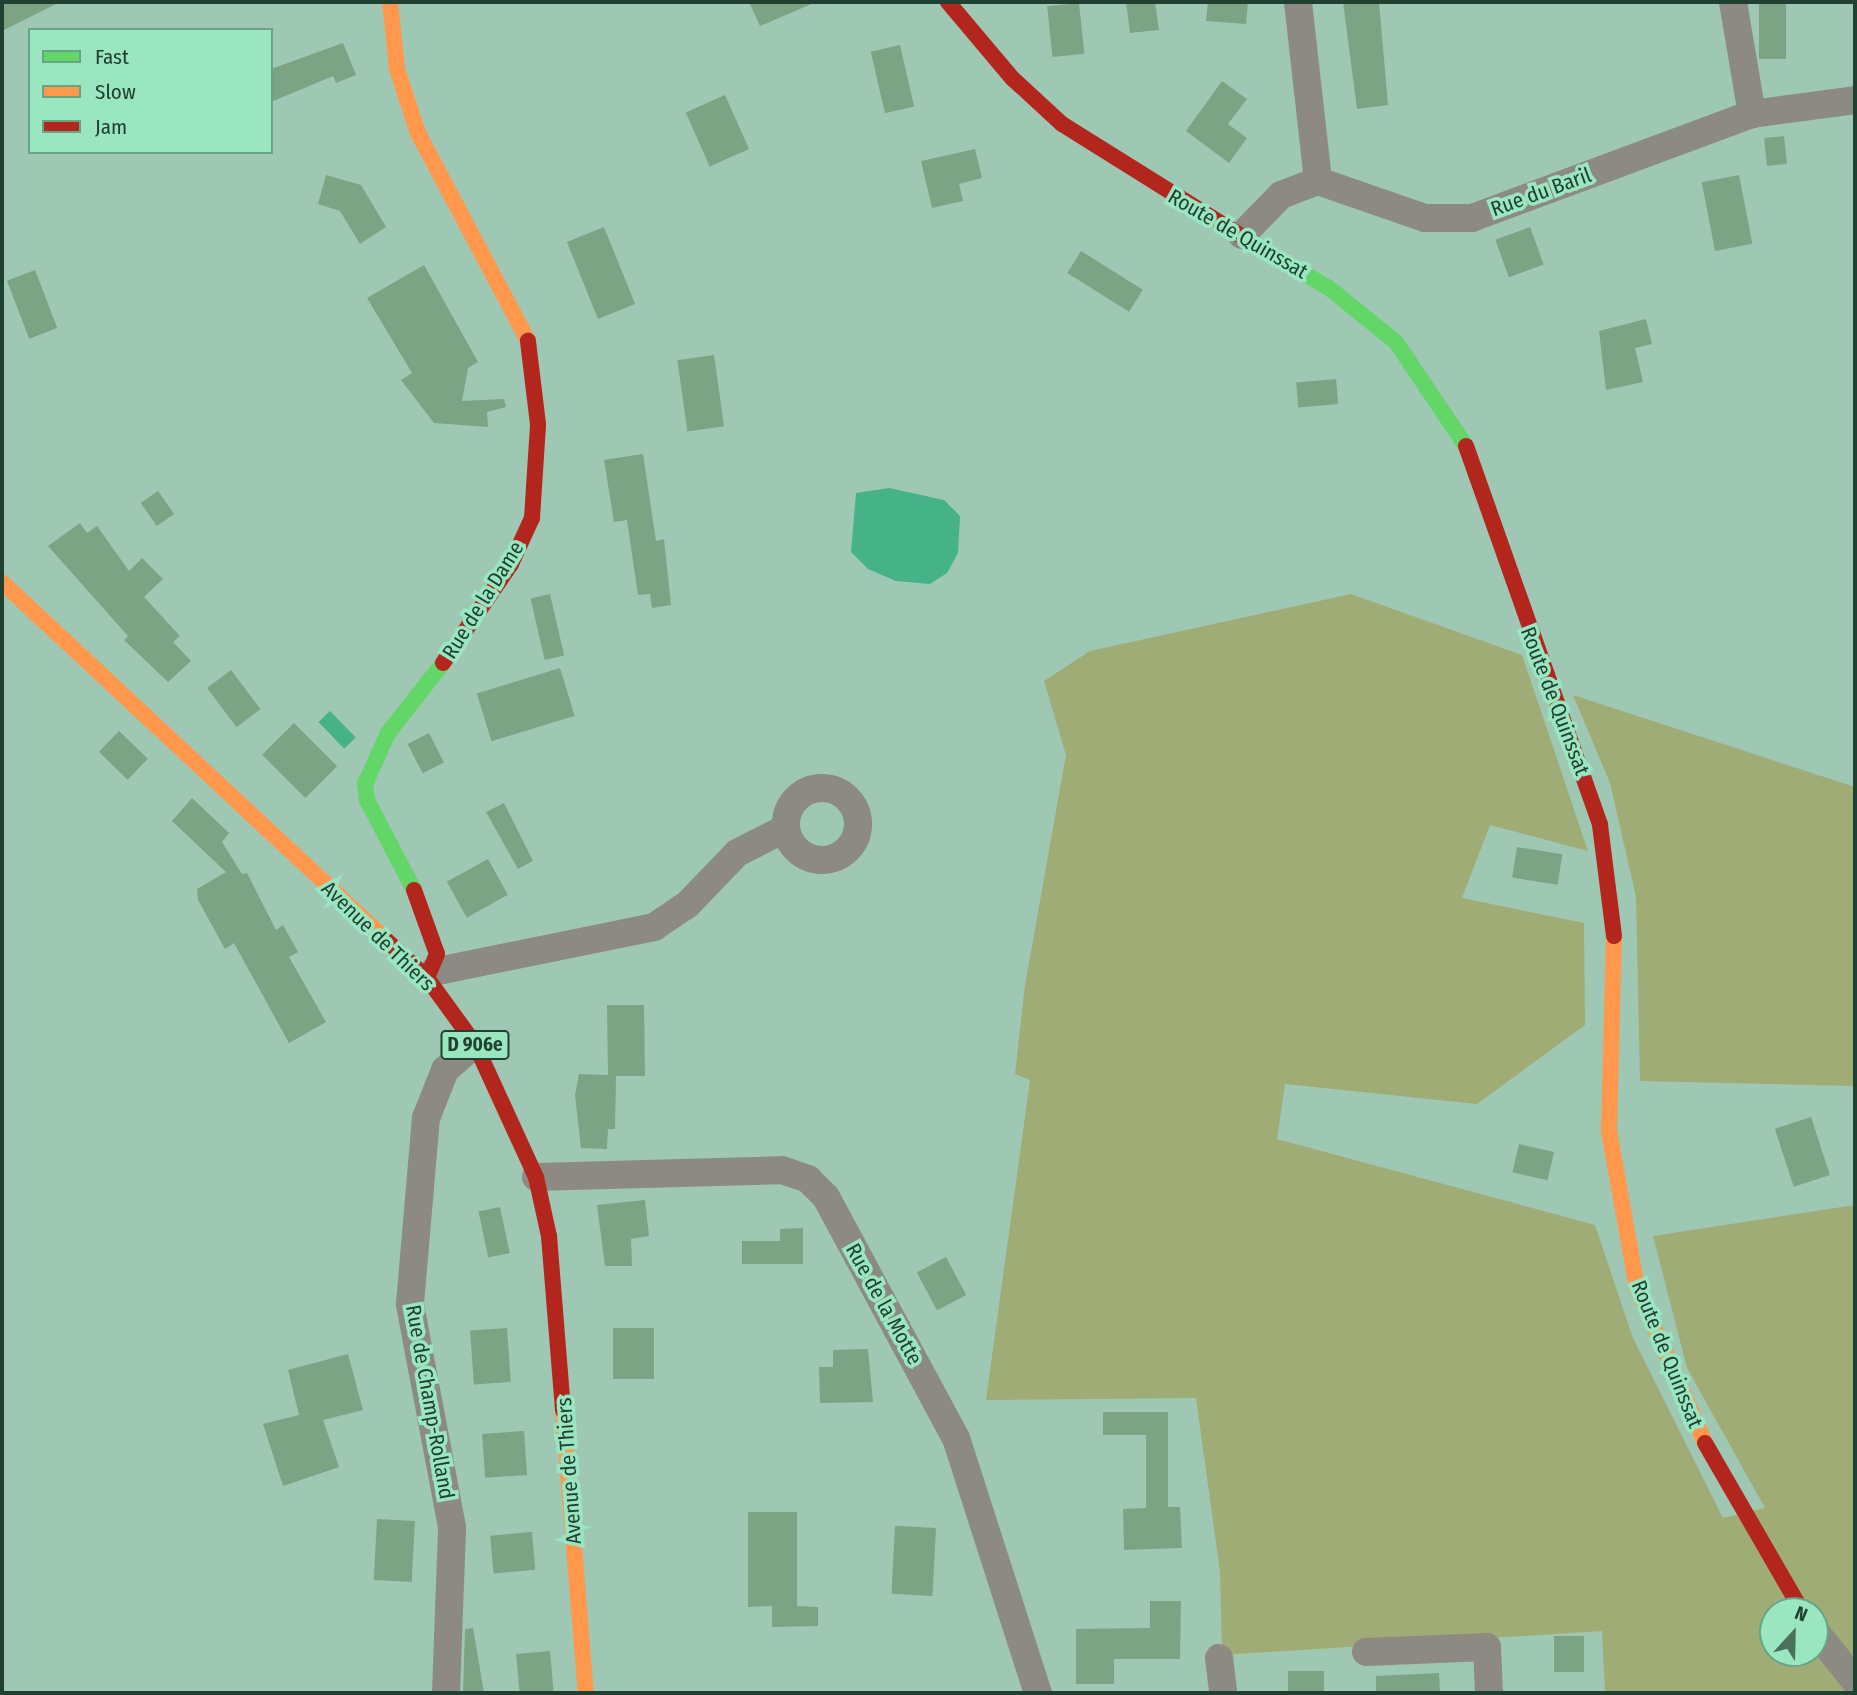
<!DOCTYPE html>
<html>
<head>
<meta charset="utf-8">
<style>
  body { margin:0 }
  #map { position:relative; width:1857px; height:1695px; overflow:hidden; background:#9ec8b3; font-family:"Fira Sans Condensed",sans-serif }
  div>[style] { position:absolute }
  .green>* { inset:0; background:#a0ac75 }
  .water>* { inset:0; background:#46b288; transform-origin:0 0 }
  .building>* { inset:0; background:#7da385; transform-origin:0 0 }
  .street>* { height:28px; margin:-14px; padding:0 14px; transform-origin:14px; border-radius:14px; background:#8c8a83 }
  .street>.ring { margin:-14px; padding:0; box-sizing:content-box; background:none; border:28px solid #8c8a83; border-radius:50% }
  .fast>* { height:16px; margin:-8px; padding:0 8px; transform-origin:8px; border-radius:8px; background:#63d668 }
  .slow>* { height:16px; margin:-8px; padding:0 8px; transform-origin:8px; border-radius:8px; background:#ff974d }
  .jam>* { height:16px; margin:-8px; padding:0 8px; transform-origin:8px; border-radius:8px; background:#b3261e }
  span { translate:-50% -50%; white-space:nowrap; text-align:center; line-height:1.15; -webkit-text-stroke:7px #99e6c0; paint-order:stroke }
  .shield-label span { padding:2px 5px; background:#99e6c0; border:2px solid; border-radius:5px; -webkit-text-stroke-width:0 }
  .shield-label { font-size:19px; color:#204031; font-weight:700 }
  .street-label { font-size:21px; color:#204031 }
  .frame { position:absolute; inset:0; border:4px solid #204031; pointer-events:none }
  .legend { position:absolute; left:28px; top:28px; width:245px; height:126px; box-sizing:border-box; background:#99e6c0; border:2px solid #69a487; margin:0; padding:9px 12px; list-style:none; font-size:21px; color:#204031 }
  .legend li { display:flex; align-items:center; gap:14px; height:35px }
  .legend b { width:35px; border:2px solid #69a487 }
  .north { position:absolute; left:1759px; top:1597px; width:70px; height:70px; box-sizing:border-box; background:#99e6c0; border:2px solid #69a487; border-radius:50%; rotate:22deg; font-size:19px; font-weight:700; line-height:28px; text-align:center; color:#204031 }
  .north::after { content:''; display:block; margin:auto; width:24px; height:32px; background:#4c705e; clip-path:polygon(50% 0,100% 100%,50% 72%,0 100%) }
</style>
</head>
<body>
<div id="map">
  <div class="green">
    <div style="clip-path:polygon(evenodd,1351px 594px,1522px 655px,1588px 851px,1490px 825px,1462px 898px,1584px 923px,1585px 1025px,1477px 1104px,1285px 1084px,1277px 1139px,1595px 1225px,1633px 1338px,1723px 1518px,1765px 1508px,1687px 1368px,1653px 1236px,1855px 1205px,1855px 1693px,1605px 1693px,1602px 1631px,1222px 1655px,1220px 1572px,1196px 1398px,986px 1400px,1030px 1080px,1015px 1074px,1025px 985px,1066px 755px,1044px 681px,1090px 651px,1351px 594px,1773px 1611px,1815px 1611px,1815px 1653px,1773px 1653px,1773px 1611px)"></div>
    <div style="clip-path:polygon(1573px 695px,1855px 787px,1855px 1086px,1640px 1081px,1636px 897px,1610px 783px)"></div>
  </div>
  <div class="water">
    <div style="clip-path:polygon(889px 488px,944px 500px,960px 516px,958px 553px,947px 573px,930px 584px,896px 581px,868px 569px,851px 552px,856px 493px)"></div>
    <div style="left:330px;top:711px;width:37px;height:16px;rotate:46deg"></div>
  </div>
  <div class="building">
    <div style="clip-path:polygon(2px 2px,60px 2px,2px 31px)"></div>
    <div style="clip-path:polygon(749px 2px,816px 2px,760px 26px)"></div>
    <div style="clip-path:polygon(1126px 2px,1155px 2px,1159px 30px,1130px 33px)"></div>
    <div style="clip-path:polygon(1208px 2px,1248px 2px,1246px 24px,1206px 21px)"></div>
    <div style="clip-path:polygon(1343px 2px,1379px 2px,1388px 105px,1357px 109px)"></div>
    <div style="left:1759px;top:2px;width:27px;height:57px"></div>
    <div style="left:1079px;top:3px;width:51px;height:32px;rotate:84deg"></div>
    <div style="clip-path:polygon(343px 43px,356px 75px,336px 83px,333px 76px,271px 102px,271px 69px)"></div>
    <div style="left:900px;top:45px;width:63px;height:30px;rotate:77deg"></div>
    <div style="clip-path:polygon(1222px 81px,1247px 99px,1228px 124px,1247px 138px,1229px 163px,1186px 131px)"></div>
    <div style="left:725px;top:95px;width:59px;height:43px;rotate:66deg"></div>
    <div style="left:1784px;top:136px;width:28px;height:20px;rotate:84deg"></div>
    <div style="clip-path:polygon(975px 149px,982px 178px,959px 184px,963px 201px,932px 208px,921px 161px)"></div>
    <div style="clip-path:polygon(326px 175px,361px 185px,386px 227px,360px 244px,340px 211px,318px 204px)"></div>
    <div style="left:1739px;top:175px;width:70px;height:38px;rotate:79deg"></div>
    <div style="left:604px;top:227px;width:83px;height:40px;rotate:68deg"></div>
    <div style="left:1530px;top:227px;width:40px;height:37px;rotate:70deg"></div>
    <div style="left:1081px;top:251px;width:73px;height:26px;rotate:32deg"></div>
    <div style="clip-path:polygon(424px 265px,478px 362px,468px 368px,462px 401px,504px 399px,506px 407px,487px 412px,488px 427px,434px 423px,401px 380px,412px 373px,367px 298px)"></div>
    <div style="left:35px;top:270px;width:62px;height:30px;rotate:69deg"></div>
    <div style="clip-path:polygon(1646px 319px,1652px 344px,1635px 348px,1643px 382px,1606px 390px,1599px 331px)"></div>
    <div style="left:714px;top:355px;width:72px;height:37px;rotate:82deg"></div>
    <div style="left:1336px;top:379px;width:25px;height:40px;rotate:85deg"></div>
    <div style="clip-path:polygon(643px 454px,656px 541px,664px 539px,671px 605px,652px 608px,650px 594px,638px 595px,627px 520px,614px 522px,604px 460px)"></div>
    <div style="left:158px;top:491px;width:28px;height:21px;rotate:55deg"></div>
    <div style="clip-path:polygon(80px 523px,87px 533px,97px 526px,129px 571px,142px 558px,163px 579px,144px 597px,180px 636px,173px 642px,191px 661px,168px 682px,124px 640px,128px 636px,48px 546px)"></div>
    <div style="left:550px;top:594px;width:63px;height:20px;rotate:77deg"></div>
    <div style="left:560px;top:668px;width:50px;height:87px;rotate:73deg"></div>
    <div style="left:231px;top:670px;width:49px;height:30px;rotate:53deg"></div>
    <div style="left:294px;top:723px;width:61px;height:45px;rotate:45deg"></div>
    <div style="left:119px;top:731px;width:40px;height:29px;rotate:44deg"></div>
    <div style="left:429px;top:733px;width:33px;height:24px;rotate:63deg"></div>
    <div style="clip-path:polygon(192px 798px,229px 833px,222px 842px,242px 874px,247px 873px,276px 930px,283px 925px,298px 952px,289px 957px,326px 1022px,289px 1043px,234px 943px,225px 949px,198px 900px,197px 889px,226px 872px,172px 821px)"></div>
    <div style="clip-path:polygon(504px 803px,533px 861px,518px 869px,486px 812px)"></div>
    <div style="left:1517px;top:847px;width:46px;height:31px;rotate:9deg"></div>
    <div style="left:488px;top:859px;width:41px;height:47px;rotate:61deg"></div>
    <div style="clip-path:polygon(607px 1005px,644px 1005px,645px 1076px,616px 1076px,615px 1129px,608px 1129px,607px 1149px,581px 1148px,575px 1095px,579px 1074px,608px 1075px)"></div>
    <div style="left:1811px;top:1117px;width:61px;height:38px;rotate:72deg"></div>
    <div style="left:1519px;top:1144px;width:36px;height:29px;rotate:13deg"></div>
    <div style="clip-path:polygon(645px 1200px,649px 1236px,631px 1239px,632px 1266px,605px 1266px,597px 1205px)"></div>
    <div style="left:500px;top:1207px;width:47px;height:22px;rotate:78deg"></div>
    <div style="clip-path:polygon(803px 1228px,803px 1264px,742px 1264px,742px 1241px,780px 1241px,780px 1229px)"></div>
    <div style="left:946px;top:1257px;width:43px;height:33px;rotate:62deg"></div>
    <div style="left:507px;top:1328px;width:54px;height:37px;rotate:86deg"></div>
    <div style="left:613px;top:1328px;width:41px;height:51px"></div>
    <div style="clip-path:polygon(868px 1349px,873px 1402px,820px 1403px,819px 1367px,833px 1367px,833px 1350px)"></div>
    <div style="clip-path:polygon(348px 1354px,363px 1410px,323px 1420px,339px 1467px,283px 1486px,263px 1424px,299px 1415px,288px 1370px)"></div>
    <div style="clip-path:polygon(1103px 1412px,1168px 1412px,1168px 1507px,1180px 1507px,1182px 1548px,1124px 1550px,1123px 1509px,1146px 1508px,1146px 1435px,1103px 1435px)"></div>
    <div style="left:524px;top:1431px;width:44px;height:42px;rotate:86deg"></div>
    <div style="clip-path:polygon(748px 1512px,797px 1512px,797px 1606px,818px 1607px,818px 1626px,772px 1627px,772px 1606px,748px 1607px)"></div>
    <div style="left:377px;top:1519px;width:38px;height:61px;rotate:3deg"></div>
    <div style="left:936px;top:1528px;width:68px;height:41px;rotate:93deg"></div>
    <div style="left:532px;top:1532px;width:38px;height:42px;rotate:85deg"></div>
    <div style="clip-path:polygon(1150px 1601px,1181px 1601px,1180px 1659px,1114px 1659px,1114px 1684px,1076px 1684px,1076px 1629px,1150px 1628px)"></div>
    <div style="clip-path:polygon(473px 1628px,484px 1693px,463px 1693px,465px 1629px)"></div>
    <div style="left:1554px;top:1636px;width:30px;height:36px"></div>
    <div style="left:550px;top:1651px;width:42px;height:34px;rotate:85deg"></div>
    <div style="left:1324px;top:1671px;width:22px;height:36px;rotate:90deg"></div>
    <div style="clip-path:polygon(1439px 1673px,1440px 1693px,1376px 1693px,1376px 1676px)"></div>
  </div>
  <div class="street">
    <div style="left:1298px;top:2px;width:180px;rotate:83.6deg"></div>
    <div style="left:1733px;top:2px;width:114px;rotate:80.4deg"></div>
    <div style="left:1242px;top:235px;width:56px;rotate:-45.7deg"></div>
    <div style="left:1281px;top:195px;width:40px;rotate:-21deg"></div>
    <div style="left:1318px;top:181px;width:113px;rotate:19.1deg"></div>
    <div style="left:1425px;top:218px;width:47px"></div>
    <div style="left:1472px;top:218px;width:299px;rotate:-20.4deg"></div>
    <div style="left:1752px;top:114px;width:104px;rotate:-7.7deg"></div>
    <div class="ring" style="left:786px;top:788px;width:44px;height:44px"></div>
    <div style="left:433px;top:972px;width:226px;rotate:-11.5deg"></div>
    <div style="left:654px;top:927px;width:40px;rotate:-34deg"></div>
    <div style="left:687px;top:905px;width:72px;rotate:-46.1deg"></div>
    <div style="left:737px;top:853px;width:55px;rotate:-27deg"></div>
    <div style="left:536px;top:1177px;width:246px;rotate:-1.6deg"></div>
    <div style="left:782px;top:1170px;width:28px;rotate:19deg"></div>
    <div style="left:808px;top:1179px;width:25px;rotate:45deg"></div>
    <div style="left:826px;top:1197px;width:274px;rotate:61.7deg"></div>
    <div style="left:956px;top:1438px;width:268px;rotate:72.2deg"></div>
    <div style="left:1815px;top:1631px;width:64px;rotate:51.3deg"></div>
    <div style="left:1366px;top:1652px;width:121px;rotate:-2.4deg"></div>
    <div style="left:1487px;top:1647px;width:46px;rotate:87.5deg"></div>
    <div style="left:1219px;top:1658px;width:35px;rotate:83deg"></div>
    <div style="left:446px;top:1693px;width:166px;rotate:-87.9deg"></div>
    <div style="left:452px;top:1527px;width:227px;rotate:-100.7deg"></div>
    <div style="left:410px;top:1304px;width:187px;rotate:-85.1deg"></div>
    <div style="left:426px;top:1118px;width:52px;rotate:-68.4deg"></div>
    <div style="left:445px;top:1070px;width:40px;rotate:-41deg"></div>
  </div>
  <div class="fast">
    <div style="left:1272px;top:255px;width:66px;rotate:30.1deg"></div>
    <div style="left:1329px;top:288px;width:86px;rotate:38.9deg"></div>
    <div style="left:1396px;top:342px;width:125px;rotate:56.1deg"></div>
    <div style="left:414px;top:890px;width:102px;rotate:-117.6deg"></div>
    <div style="left:367px;top:800px;width:16px;rotate:-97deg"></div>
    <div style="left:365px;top:784px;width:56px;rotate:-65.7deg"></div>
    <div style="left:388px;top:733px;width:89px;rotate:-51.8deg"></div>
  </div>
  <div class="slow">
    <div style="left:390px;top:2px;width:67px;rotate:84deg"></div>
    <div style="left:397px;top:69px;width:67px;rotate:71.8deg"></div>
    <div style="left:418px;top:133px;width:235px;rotate:62.1deg"></div>
    <div style="left:2px;top:582px;width:522px;rotate:42.98deg"></div>
    <div style="left:1614px;top:936px;width:195px;rotate:91.5deg"></div>
    <div style="left:1609px;top:1131px;width:159px;rotate:79.9deg"></div>
    <div style="left:1637px;top:1288px;width:169px;rotate:66.3deg"></div>
    <div style="left:563px;top:1410px;width:284px;rotate:85.4deg"></div>
  </div>
  <div class="jam">
    <div style="left:948px;top:2px;width:99px;rotate:49.9deg"></div>
    <div style="left:1012px;top:78px;width:68px;rotate:42.6deg"></div>
    <div style="left:1062px;top:124px;width:248px;rotate:32deg"></div>
    <div style="left:1466px;top:446px;width:402px;rotate:70.5deg"></div>
    <div style="left:1600px;top:825px;width:112px;rotate:82.8deg"></div>
    <div style="left:443px;top:663px;width:120px;rotate:-55.5deg"></div>
    <div style="left:511px;top:564px;width:51px;rotate:-65.5deg"></div>
    <div style="left:532px;top:518px;width:94px;rotate:-86.3deg"></div>
    <div style="left:538px;top:424px;width:84px;rotate:-96.9deg"></div>
    <div style="left:414px;top:890px;width:68px;rotate:70.2deg"></div>
    <div style="left:437px;top:954px;width:26px;rotate:113deg"></div>
    <div style="left:384px;top:938px;width:59px;rotate:42.9deg"></div>
    <div style="left:427px;top:978px;width:82px;rotate:54deg"></div>
    <div style="left:475px;top:1044px;width:146px;rotate:65.4deg"></div>
    <div style="left:536px;top:1177px;width:60px;rotate:77.6deg"></div>
    <div style="left:549px;top:1236px;width:175px;rotate:85.4deg"></div>
    <div style="left:1705px;top:1443px;width:194px;rotate:60deg"></div>
  </div>
  <div class="shield-label">
    <span style="left:475px;top:1045px">D 906e</span>
  </div>
  <div class="street-label">
    <span style="left:1541px;top:192px;rotate:-20deg">Rue du Baril</span>
    <span style="left:1238px;top:234px;rotate:30deg">Route de Quinssat</span>
    <span style="left:483px;top:600px;rotate:-58deg">Rue de la Dame</span>
    <span style="left:1555px;top:701px;rotate:69deg">Route de Quinssat</span>
    <span style="left:378px;top:936px;rotate:44deg">Avenue de Thiers</span>
    <span style="left:884px;top:1304px;rotate:61deg">Rue de la Motte</span>
    <span style="left:1667px;top:1354px;rotate:68deg">Route de Quinssat</span>
    <span style="left:430px;top:1402px;rotate:80deg">Rue de Champ-Rolland</span>
    <span style="left:569px;top:1471px;rotate:-94deg">Avenue de Thiers</span>
  </div>
  <div class="frame"></div>
  <ul class="legend">
  <li><b style="height:9px;background:#63d668"></b>Fast</li>
  <li><b style="height:9px;background:#ff974d"></b>Slow</li>
  <li><b style="height:9px;background:#b3261e"></b>Jam</li>
  </ul>
  <div class="north">N</div>
</div>
</body>
</html>
